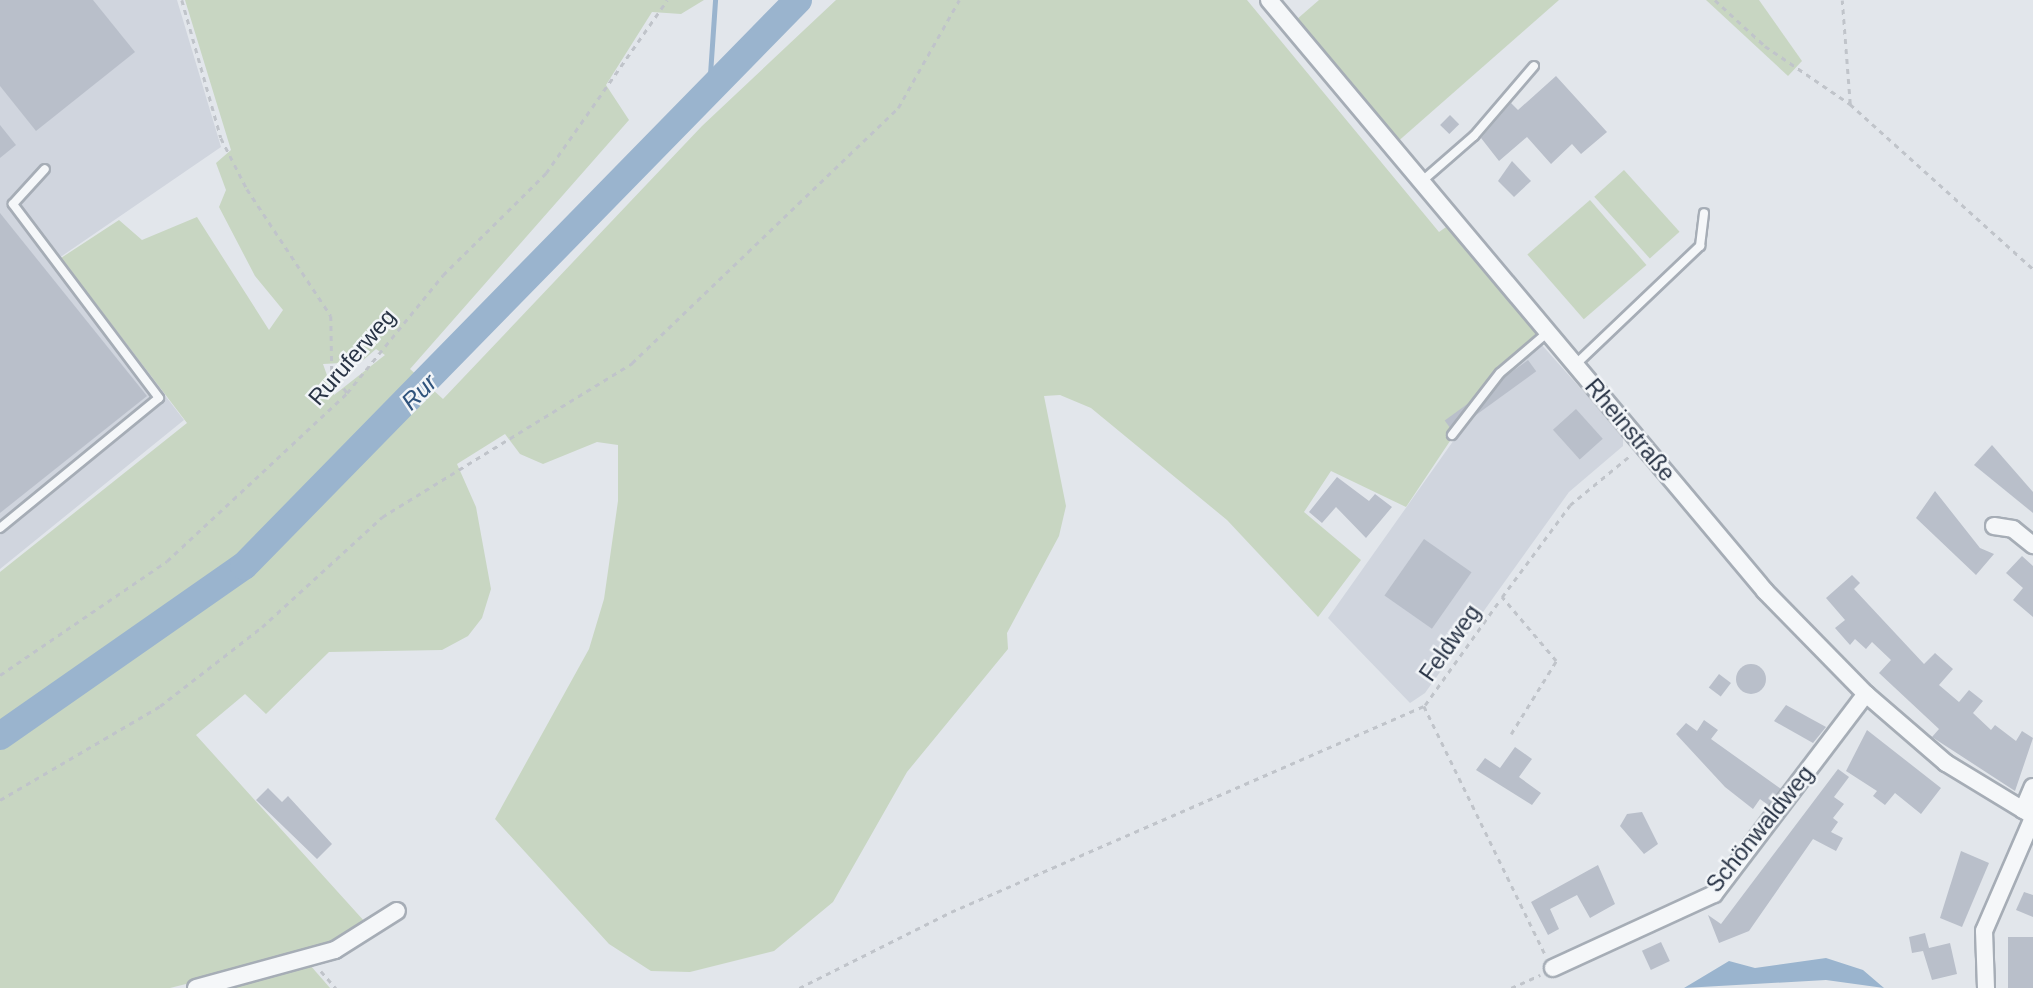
<!DOCTYPE html>
<html>
<head>
<meta charset="utf-8">
<style>
  body { margin:0 }
  #map { position:relative; width:2033px; height:988px; overflow:hidden; background:#e2e6eb; font-family:Helvetica,sans-serif }
  div>[style] { position:absolute }
  .built>* { inset:0; background:#d0d5de }
  .green>* { inset:0; background:#c8d6c2; transform-origin:0 0 }
  .water>* { inset:0; background:#9ab4ce }
  .stream>* { height:4.5px; margin:-2.25px; padding:0 2.25px; transform-origin:2.25px; border-radius:2.25px; background:#9ab4ce }
  .river>* { height:28px; margin:-14px; padding:0 14px; transform-origin:14px; border-radius:14px; background:#9ab4ce }
  .building>* { inset:0; background:#b9bfca; transform-origin:0 0 }
  .round { border-radius:50% }
  .path>* { height:2.5px; margin-top:-1.25px; transform-origin:0; background:repeating-linear-gradient(90deg,#c0c4ca 0 5px,transparent 0 10px) }
  .roads { filter:drop-shadow(2px 0 #a6adb6) drop-shadow(-2px 0 #a6adb6) drop-shadow(0 2px #a6adb6) drop-shadow(0 -2px #a6adb6) }
  .service>* { height:8px; margin:-4px; padding:0 4px; transform-origin:4px; border-radius:4px; background:#f5f7f9 }
  .minor>* { height:16px; margin:-8px; padding:0 8px; transform-origin:8px; border-radius:8px; background:#f5f7f9 }
  span { translate:-50% -50%; white-space:nowrap; text-align:center; line-height:1.15; -webkit-text-stroke:5px #f2f5f8; paint-order:stroke }
  .street-label { font-size:23px; color:#283345 }
  .water-label { font-size:24px; color:#2f537c; font-style:italic }
</style>
</head>
<body>
<div id="map">
  <div class="built">
    <div style="clip-path:polygon(0 0,177px 0,221px 147px,59px 258px,184px 420px,0 569px)"></div>
    <div style="clip-path:polygon(1541px 344px,1623px 436px,1623px 446px,1569px 492px,1425px 693px,1410px 703px,1328px 618px,1490px 389px)"></div>
  </div>
  <div class="green">
    <div style="clip-path:polygon(evenodd,185px 0,704px 0,681px 14px,652px 12px,606px 85px,629px 120px,410px 369px,443px 399px,702px 126px,836px 0,1247px 0,1439px 232px,1449px 225px,1538px 334px,1500px 366px,1406px 507px,1331px 471px,1304px 512px,1361px 560px,1318px 617px,1227px 520px,1091px 408px,1060px 395px,1044px 396px,1066px 506px,1059px 536px,1007px 633px,1008px 649px,907px 772px,833px 902px,774px 951px,690px 972px,651px 971px,609px 944px,495px 819px,589px 649px,604px 599px,618px 501px,618px 445px,597px 442px,543px 464px,520px 454px,505px 434px,457px 464px,476px 507px,491px 589px,482px 618px,468px 636px,442px 650px,329px 652px,266px 714px,245px 694px,196px 735px,365px 922px,346px 939px,302px 955px,170px 988px,0 988px,0 572px,187px 423px,61px 258px,119px 220px,142px 240px,197px 217px,269px 330px,283px 310px,255px 276px,219px 207px,226px 190px,216px 163px,231px 150px,185px 0,376px 349px,385px 355px,334px 395px,323px 364px,361px 362px,376px 349px)"></div>
    <div style="clip-path:polygon(1319px 0,1559px 0,1395px 144px,1296px 20px)"></div>
    <div style="clip-path:polygon(1706px 0,1759px 0,1802px 61px,1788px 76px)"></div>
    <div style="left:1624px;top:170px;width:83px;height:40px;rotate:48deg"></div>
    <div style="left:1590px;top:200px;width:86px;height:83px;rotate:49deg"></div>
    <div style="clip-path:polygon(310px 965px,330px 988px,218px 988px)"></div>
  </div>
  <div class="water">
    <div style="clip-path:polygon(1826px 958px,1863px 970px,1884px 988px,1826px 980px,1684px 988px,1729px 961px,1755px 968px)"></div>
  </div>
  <div class="stream">
    <div style="left:709px;top:89px;width:89px;rotate:-86.1deg"></div>
  </div>
  <div class="river">
    <div style="left:0;top:736px;width:297px;rotate:-34.9deg"></div>
    <div style="left:244px;top:566px;width:792px;rotate:-45.61deg"></div>
  </div>
  <div class="building">
    <div style="clip-path:polygon(0 0,93px 0,135px 52px,36px 131px,0 86px)"></div>
    <div style="clip-path:polygon(1556px 76px,1607px 132px,1581px 154px,1572px 144px,1551px 164px,1527px 137px,1499px 161px,1481px 138px,1511px 103px,1518px 110px)"></div>
    <div style="left:1450px;top:115px;width:13px;height:14px;rotate:45deg"></div>
    <div style="clip-path:polygon(0 125px,16px 145px,0 158px)"></div>
    <div style="clip-path:polygon(1512px 161px,1531px 181px,1514px 197px,1498px 181px)"></div>
    <div style="clip-path:polygon(0 213px,147px 396px,0 513px)"></div>
    <div style="left:1528px;top:360px;width:14px;height:103px;rotate:54deg"></div>
    <div style="left:1576px;top:409px;width:40px;height:31px;rotate:48deg"></div>
    <div style="clip-path:polygon(1992px 445px,2033px 492px,2033px 513px,1974px 465px)"></div>
    <div style="clip-path:polygon(1337px 477px,1369px 501px,1375px 494px,1392px 507px,1366px 538px,1336px 507px,1322px 523px,1309px 512px)"></div>
    <div style="clip-path:polygon(1935px 491px,1980px 548px,1994px 554px,1976px 575px,1916px 518px)"></div>
    <div style="left:1424px;top:539px;width:58px;height:69px;rotate:35deg"></div>
    <div style="clip-path:polygon(2022px 556px,2033px 566px,2033px 617px,2013px 600px,2023px 588px,2006px 573px)"></div>
    <div style="clip-path:polygon(1852px 575px,1860px 583px,1854px 589px,1924px 664px,1935px 653px,1953px 669px,1939px 685px,1959px 702px,1969px 690px,1983px 701px,1973px 713px,1991px 730px,1995px 725px,2016px 741px,2022px 731px,2033px 738px,2015px 791px,1932px 737px,1939px 729px,1879px 673px,1891px 660px,1872px 642px,1866px 649px,1855px 639px,1850px 645px,1835px 628px,1845px 620px,1826px 598px)"></div>
    <div class="round" style="left:1736px;top:664px;width:30px;height:30px"></div>
    <div style="left:1719px;top:674px;width:15px;height:17px;rotate:37deg"></div>
    <div style="clip-path:polygon(1786px 705px,1826px 727px,1813px 743px,1774px 721px)"></div>
    <div style="clip-path:polygon(1704px 720px,1718px 730px,1711px 739px,1781px 789px,1768px 805px,1760px 799px,1753px 809px,1725px 787px,1676px 734px,1686px 723px,1697px 731px)"></div>
    <div style="clip-path:polygon(1867px 730px,1941px 788px,1921px 814px,1895px 793px,1885px 805px,1873px 796px,1877px 791px,1846px 771px)"></div>
    <div style="clip-path:polygon(1515px 747px,1532px 759px,1519px 777px,1541px 793px,1532px 805px,1476px 770px,1485px 758px,1500px 768px)"></div>
    <div style="clip-path:polygon(1838px 769px,1849px 777px,1834px 797px,1844px 804px,1833px 818px,1838px 822px,1831px 832px,1843px 838px,1836px 851px,1813px 839px,1749px 931px,1719px 943px,1708px 915px,1721px 924px)"></div>
    <div style="clip-path:polygon(268px 788px,282px 802px,288px 796px,332px 844px,317px 859px,256px 800px)"></div>
    <div style="clip-path:polygon(1642px 812px,1658px 844px,1644px 854px,1620px 826px,1627px 814px)"></div>
    <div style="clip-path:polygon(1961px 851px,1989px 863px,1962px 927px,1940px 918px)"></div>
    <div style="clip-path:polygon(1598px 865px,1615px 904px,1590px 918px,1577px 895px,1550px 909px,1559px 929px,1548px 935px,1531px 902px)"></div>
    <div style="clip-path:polygon(2024px 892px,2033px 895px,2033px 917px,2016px 910px)"></div>
    <div style="clip-path:polygon(1925px 933px,1929px 948px,1950px 943px,1957px 974px,1932px 980px,1923px 951px,1912px 953px,1909px 937px)"></div>
    <div style="left:2033px;top:937px;width:51px;height:25px;rotate:90deg"></div>
    <div style="left:1661px;top:942px;width:21px;height:21px;rotate:65deg"></div>
  </div>
  <div class="path">
    <div style="left:182px;top:0;width:143px;rotate:74.2deg"></div>
    <div style="left:221px;top:138px;width:57px;rotate:63deg"></div>
    <div style="left:247px;top:189px;width:152px;rotate:56.5deg"></div>
    <div style="left:331px;top:316px;width:56px;rotate:89deg"></div>
    <div style="left:332px;top:372px;width:26px;rotate:54deg"></div>
    <div style="left:1715px;top:0;width:68px;rotate:42.6deg"></div>
    <div style="left:1765px;top:46px;width:103px;rotate:34.3deg"></div>
    <div style="left:1850px;top:104px;width:104px;rotate:-94.4deg"></div>
    <div style="left:1850px;top:104px;width:246px;rotate:42deg"></div>
    <div style="left:0;top:675px;width:202px;rotate:-34.3deg"></div>
    <div style="left:167px;top:561px;width:246px;rotate:-43deg"></div>
    <div style="left:347px;top:393px;width:152px;rotate:-50.9deg"></div>
    <div style="left:443px;top:275px;width:145px;rotate:-44.7deg"></div>
    <div style="left:546px;top:173px;width:211px;rotate:-55deg"></div>
    <div style="left:1425px;top:705px;width:129px;rotate:-54.5deg"></div>
    <div style="left:1511px;top:734px;width:86px;rotate:-58.3deg"></div>
    <div style="left:1556px;top:661px;width:84px;rotate:-130.2deg"></div>
    <div style="left:1502px;top:597px;width:114px;rotate:-53.5deg"></div>
    <div style="left:1570px;top:505px;width:80px;rotate:-39.4deg"></div>
    <div style="left:0;top:800px;width:186px;rotate:-30.4deg"></div>
    <div style="left:160px;top:706px;width:129px;rotate:-37.8deg"></div>
    <div style="left:262px;top:627px;width:163px;rotate:-42.5deg"></div>
    <div style="left:382px;top:517px;width:294px;rotate:-31.6deg"></div>
    <div style="left:632px;top:363px;width:368px;rotate:-43.8deg"></div>
    <div style="left:898px;top:108px;width:124px;rotate:-60.5deg"></div>
    <div style="left:321px;top:971px;width:23px;rotate:49deg"></div>
    <div style="left:799px;top:988px;width:170px;rotate:-26.6deg"></div>
    <div style="left:951px;top:912px;width:516px;rotate:-23.53deg"></div>
    <div style="left:1424px;top:706px;width:276px;rotate:64deg"></div>
    <div style="left:1511px;top:988px;width:32px;rotate:-24deg"></div>
  </div>
  <div class="roads">
    <div class="service">
      <div style="left:1421px;top:182px;width:70px;rotate:-41deg"></div>
      <div style="left:1474px;top:136px;width:92px;rotate:-49.4deg"></div>
      <div style="left:1575px;top:365px;width:173px;rotate:-43.6deg"></div>
      <div style="left:1700px;top:246px;width:33px;rotate:-83deg"></div>
      <div style="left:1452px;top:435px;width:78px;rotate:-52.3deg"></div>
      <div style="left:1500px;top:373px;width:62px;rotate:-40.4deg"></div>
      <div style="left:0;top:528px;width:205px;rotate:-39.3deg"></div>
      <div style="left:159px;top:398px;width:243px;rotate:-127deg"></div>
      <div style="left:13px;top:204px;width:47px;rotate:-47.6deg"></div>
    </div>
    <div class="minor">
      <div style="left:1269px;top:0;width:772px;rotate:49.99deg"></div>
      <div style="left:1765px;top:591px;width:144px;rotate:45.6deg"></div>
      <div style="left:1866px;top:694px;width:106px;rotate:40.8deg"></div>
      <div style="left:1946px;top:763px;width:102px;rotate:31.3deg"></div>
      <div style="left:1994px;top:526px;width:19px;rotate:9deg"></div>
      <div style="left:2013px;top:529px;width:26px;rotate:39deg"></div>
      <div style="left:2023px;top:810px;width:25px;rotate:-67deg"></div>
      <div style="left:1553px;top:968px;width:177px;rotate:-24.7deg"></div>
      <div style="left:1714px;top:894px;width:251px;rotate:-52.8deg"></div>
      <div style="left:196px;top:988px;width:144px;rotate:-15.3deg"></div>
      <div style="left:335px;top:950px;width:73px;rotate:-32.2deg"></div>
      <div style="left:1986px;top:988px;width:57px;rotate:-92deg"></div>
      <div style="left:1984px;top:931px;width:123px;rotate:-66.6deg"></div>
    </div>
  </div>
  <div class="street-label">
    <span style="left:352px;top:357px;rotate:-49deg">Ruruferweg</span>
    <span style="left:1630px;top:430px;rotate:50deg">Rheinstraße</span>
    <span style="left:1450px;top:643px;rotate:-55deg">Feldweg</span>
    <span style="left:1760px;top:829px;rotate:-51deg">Schönwaldweg</span>
  </div>
  <div class="water-label">
    <span style="left:419px;top:392px;rotate:-45deg">Rur</span>
  </div>
</div>
</body>
</html>
